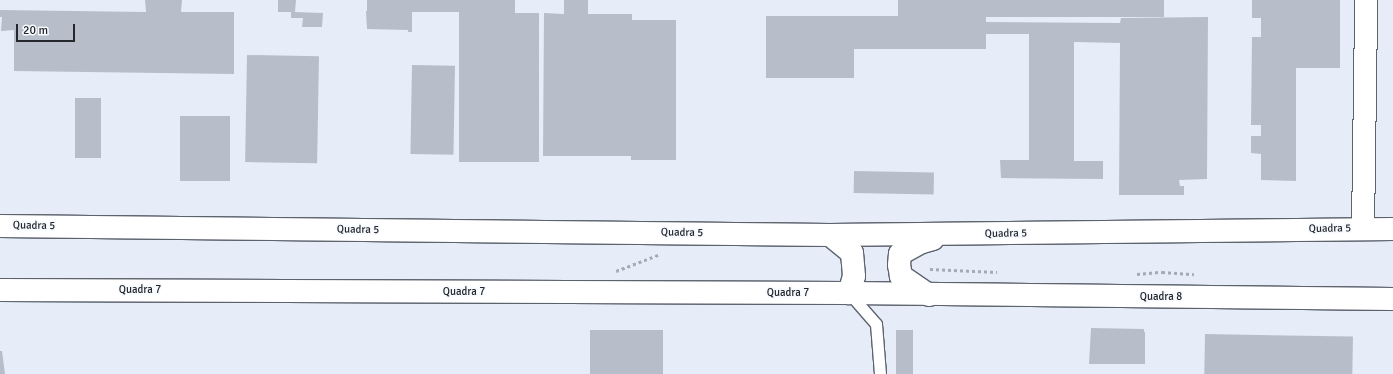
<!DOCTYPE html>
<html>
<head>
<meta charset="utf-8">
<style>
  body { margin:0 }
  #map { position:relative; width:1393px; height:374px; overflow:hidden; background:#e6edf9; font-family:Signika,sans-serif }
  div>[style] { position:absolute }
  .building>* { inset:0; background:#b7bec9; transform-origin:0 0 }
  .path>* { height:2.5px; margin-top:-1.25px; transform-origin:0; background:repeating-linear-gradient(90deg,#a5abb4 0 3px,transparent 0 6px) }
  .roads { filter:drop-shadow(1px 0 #5d636e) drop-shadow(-1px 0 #5d636e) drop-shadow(0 1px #5d636e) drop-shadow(0 -1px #5d636e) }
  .service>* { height:11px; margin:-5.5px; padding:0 5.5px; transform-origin:5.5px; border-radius:5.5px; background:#fff }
  .minor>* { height:22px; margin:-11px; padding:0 11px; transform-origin:11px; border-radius:11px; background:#fff }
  span { translate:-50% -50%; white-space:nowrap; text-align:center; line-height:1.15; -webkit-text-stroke:3.5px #f7faff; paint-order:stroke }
  .street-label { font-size:11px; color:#24272b }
  .scale { position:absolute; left:16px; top:24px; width:59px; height:18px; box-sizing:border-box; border:2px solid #24272b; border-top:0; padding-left:5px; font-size:12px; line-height:14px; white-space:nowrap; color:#24272b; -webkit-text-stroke:3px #f7faff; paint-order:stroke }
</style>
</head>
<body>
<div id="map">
  <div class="building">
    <div style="clip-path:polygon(145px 0,182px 0,181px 12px,234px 12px,234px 74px,14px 71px,14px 30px,1px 31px,2px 17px,0 17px,0 10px,146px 12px)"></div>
    <div style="clip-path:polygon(278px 0,296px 0,295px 12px,323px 13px,322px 27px,302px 27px,303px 18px,291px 18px,291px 12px,278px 12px)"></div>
    <div style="clip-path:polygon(367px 0,515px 0,515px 13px,539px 13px,539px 162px,459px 162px,459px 12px,412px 12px,412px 32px,408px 32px,408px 30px,367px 29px,366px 11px,367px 11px)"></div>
    <div style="clip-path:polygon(564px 0,588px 0,588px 14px,632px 14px,632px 20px,676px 20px,676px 160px,631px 160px,631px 156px,543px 156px,544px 13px,564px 14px)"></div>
    <div style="clip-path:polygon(898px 0,1164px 0,1164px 17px,986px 17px,986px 22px,1120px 23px,1121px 18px,1208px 17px,1207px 179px,1179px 180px,1180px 186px,1184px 186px,1184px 195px,1119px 195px,1120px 43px,1074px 42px,1074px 161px,1103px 161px,1103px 179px,1001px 178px,1000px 160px,1029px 160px,1029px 34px,986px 34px,986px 49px,854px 49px,854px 78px,766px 78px,766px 16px,898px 16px)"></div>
    <div style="clip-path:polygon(1252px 0,1340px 0,1340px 68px,1296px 68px,1296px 181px,1261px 180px,1261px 154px,1251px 153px,1251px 136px,1261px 136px,1261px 125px,1251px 125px,1252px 37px,1261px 37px,1261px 18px,1252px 18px)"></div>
    <div style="left:247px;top:55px;width:72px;height:107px;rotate:1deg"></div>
    <div style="left:412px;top:65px;width:43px;height:89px;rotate:1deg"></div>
    <div style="left:75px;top:98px;width:26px;height:60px"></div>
    <div style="left:180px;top:116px;width:50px;height:65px"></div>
    <div style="left:854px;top:171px;width:80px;height:22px;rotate:1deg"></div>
    <div style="clip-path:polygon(1091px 328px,1144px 329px,1144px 332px,1145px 332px,1145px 364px,1089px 364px)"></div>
    <div style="left:590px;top:330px;width:73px;height:44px"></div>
    <div style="left:896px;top:330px;width:17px;height:44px"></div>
    <div style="left:1205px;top:334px;width:148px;height:40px;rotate:1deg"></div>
    <div style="clip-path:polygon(0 351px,2px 351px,5px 374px,0 374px)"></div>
  </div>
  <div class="path">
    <div style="left:930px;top:269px;width:67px;rotate:2.6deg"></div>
    <div style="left:616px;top:271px;width:45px;rotate:-20.9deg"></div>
    <div style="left:1137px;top:274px;width:25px;rotate:-5deg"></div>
    <div style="left:1162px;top:272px;width:32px;rotate:4deg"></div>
  </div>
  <div class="roads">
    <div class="service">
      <div style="left:849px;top:293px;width:41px;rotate:48.9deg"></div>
      <div style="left:876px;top:324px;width:50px;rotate:85.4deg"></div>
    </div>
    <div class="minor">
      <div style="left:0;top:226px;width:830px;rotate:0.62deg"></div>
      <div style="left:830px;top:235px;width:563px;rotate:-0.61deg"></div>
      <div style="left:1363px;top:229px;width:229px;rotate:-89.2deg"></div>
      <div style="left:830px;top:235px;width:28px;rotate:39deg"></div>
      <div style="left:852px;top:253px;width:23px;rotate:85deg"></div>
      <div style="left:854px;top:276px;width:18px;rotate:106deg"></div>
      <div style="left:0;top:290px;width:849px;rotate:0.2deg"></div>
      <div style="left:849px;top:293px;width:544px;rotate:0.63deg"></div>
      <div style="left:929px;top:295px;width:34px;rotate:-146deg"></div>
      <div style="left:901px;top:276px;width:11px;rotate:-100deg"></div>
      <div style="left:899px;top:265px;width:11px;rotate:-85deg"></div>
      <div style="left:900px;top:254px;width:25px;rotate:-29deg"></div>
      <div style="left:922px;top:242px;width:11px;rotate:-15deg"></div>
    </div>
  </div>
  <div class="street-label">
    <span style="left:34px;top:226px;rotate:1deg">Quadra 5</span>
    <span style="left:1330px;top:229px;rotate:-1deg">Quadra 5</span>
    <span style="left:358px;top:230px;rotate:1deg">Quadra 5</span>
    <span style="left:682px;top:233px;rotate:1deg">Quadra 5</span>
    <span style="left:1006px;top:234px;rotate:-1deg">Quadra 5</span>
    <span style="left:140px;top:290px">Quadra 7</span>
    <span style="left:464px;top:292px">Quadra 7</span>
    <span style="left:788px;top:293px">Quadra 7</span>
    <span style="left:1161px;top:297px">Quadra 8</span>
  </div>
  <div class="scale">20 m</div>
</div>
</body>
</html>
